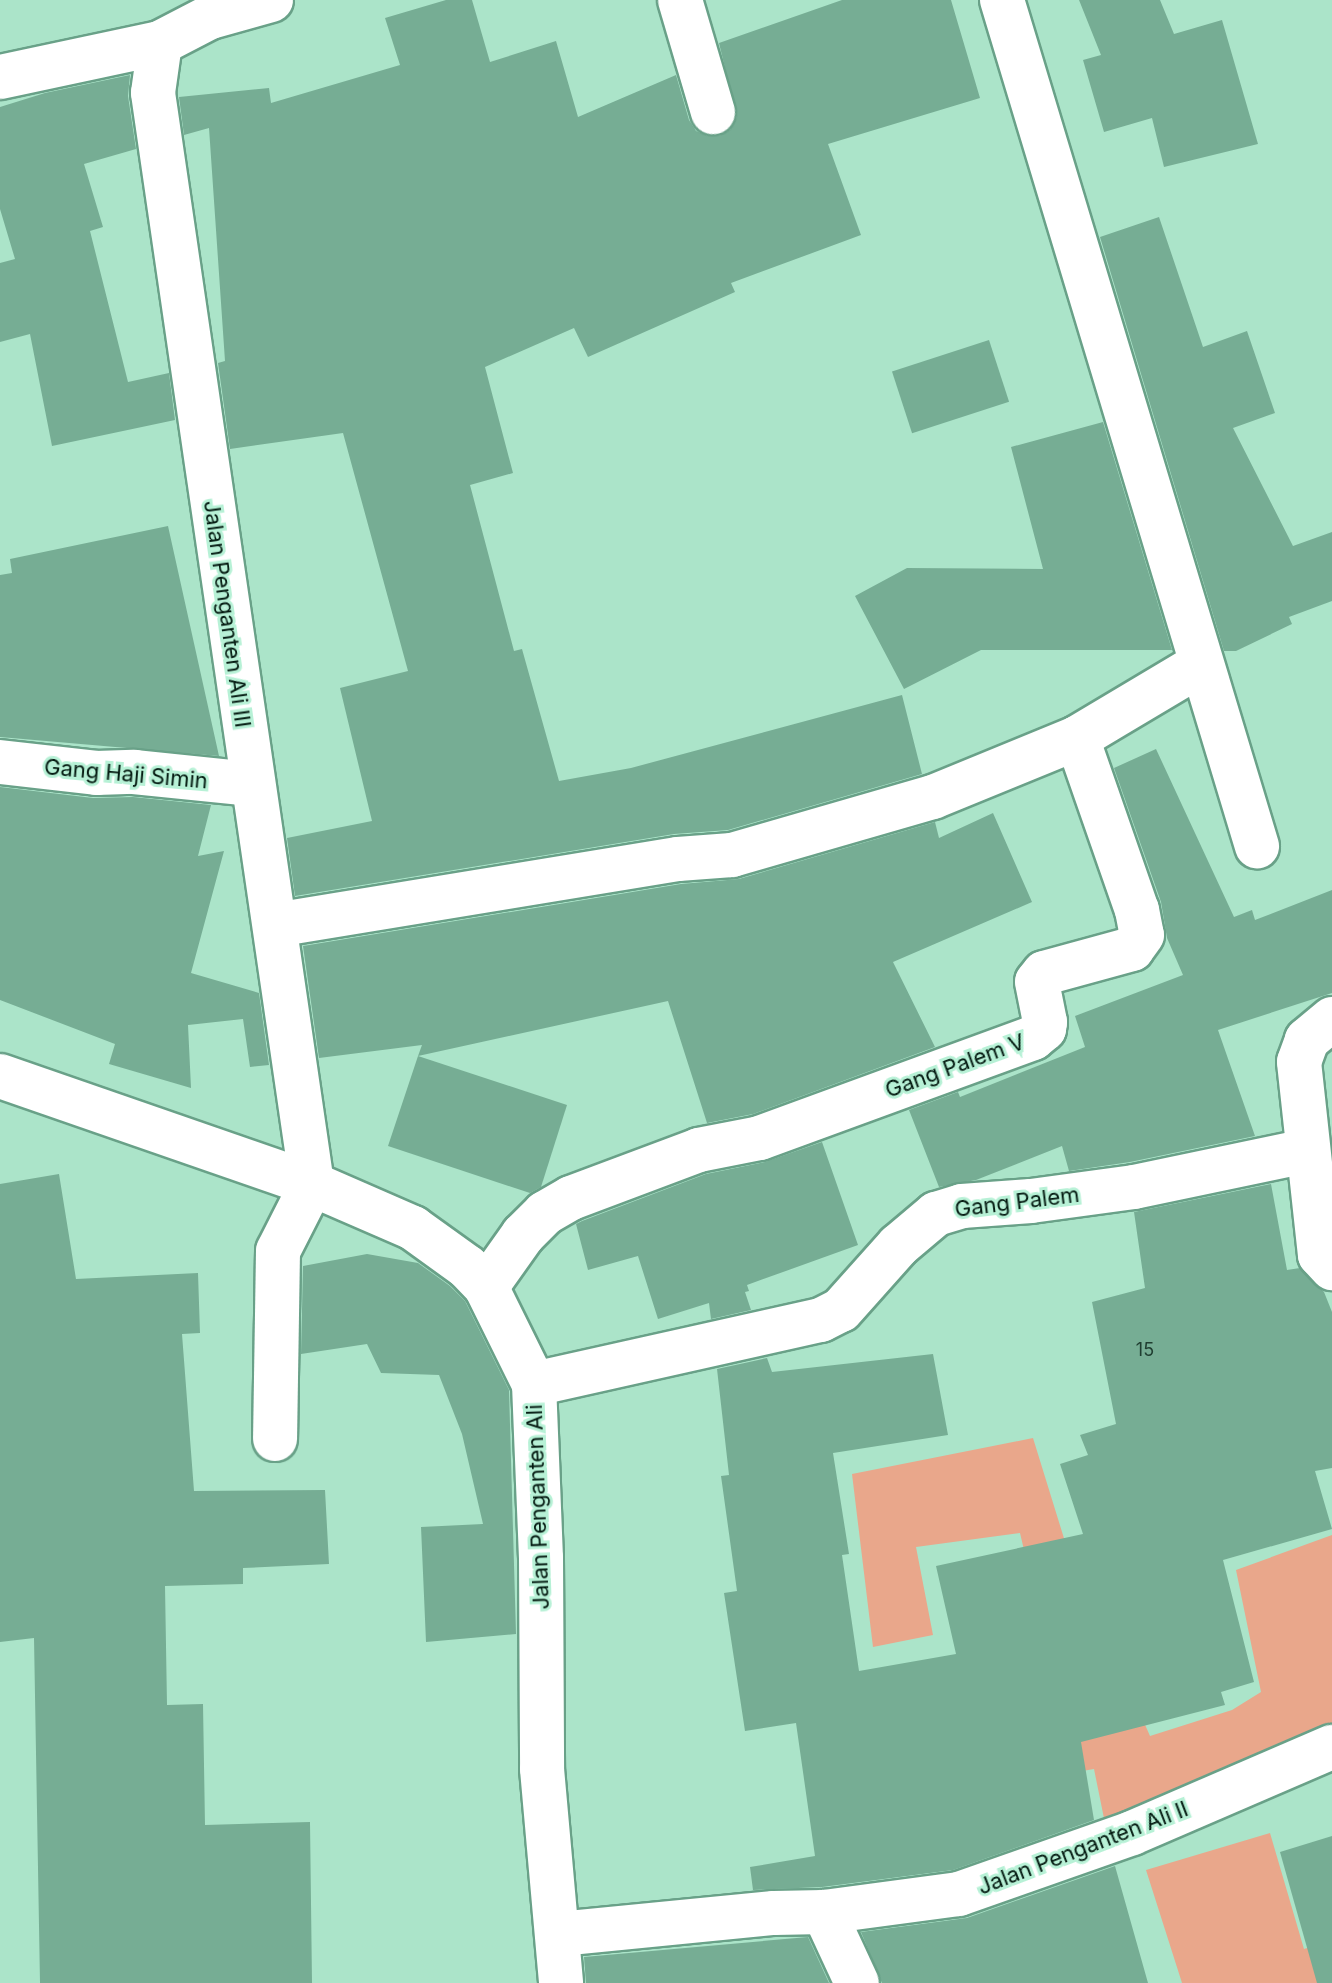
<!DOCTYPE html>
<html>
<head>
<meta charset="utf-8">
<style>
  body { margin:0 }
  #map { position:relative; width:1332px; height:1983px; overflow:hidden; background:#abe4c9; font-family:Inter,sans-serif }
  div>[style] { position:absolute }
  .green>* { inset:0; background:#e9a78b }
  .building>* { inset:0; background:#76ad94; transform-origin:0 0 }
  .roads { filter:drop-shadow(2px 0 #69a188) drop-shadow(-2px 0 #69a188) drop-shadow(0 2px #69a188) drop-shadow(0 -2px #69a188) }
  .minor>* { height:44px; margin:-22px; padding:0 22px; transform-origin:22px; border-radius:22px; background:#fff }
  span { translate:-50% -50%; white-space:nowrap; text-align:center; line-height:1.15; -webkit-text-stroke:6px #b7f1d6; paint-order:stroke }
  .number-label { font-size:18px; color:#203e31 }
  .number-label span { -webkit-text-stroke-width:0 }
  .street-label { font-size:22px; color:#031910 }
</style>
</head>
<body>
<div id="map">
  <div class="green">
    <div style="clip-path:polygon(1033px 1438px,1067px 1548px,1150px 1736px,1232px 1710px,1261px 1692px,1236px 1570px,1332px 1535px,1332px 1771px,1109px 1843px,1094px 1769px,993px 1786px,1061px 1707px,1020px 1533px,916px 1547px,933px 1635px,873px 1647px,852px 1474px)"></div>
    <div style="clip-path:polygon(1270px 1833px,1304px 1949px,1332px 1940px,1332px 1983px,1182px 1983px,1146px 1870px)"></div>
  </div>
  <div class="building">
    <div style="clip-path:polygon(446px 0,472px 0,490px 62px,556px 41px,578px 117px,676px 75px,689px 120px,696px 131px,708px 136px,719px 136px,730px 130px,737px 117px,719px 43px,842px 0,951px 0,980px 98px,828px 144px,861px 235px,731px 283px,735px 292px,588px 357px,574px 328px,485px 367px,513px 473px,470px 485px,514px 651px,522px 649px,559px 781px,631px 768px,902px 695px,922px 774px,728px 830px,674px 834px,295px 896px,287px 838px,372px 821px,340px 688px,408px 671px,343px 433px,230px 449px,218px 363px,225px 361px,209px 128px,184px 135px,179px 97px,269px 88px,271px 103px,400px 65px,385px 18px)"></div>
    <div style="clip-path:polygon(1079px 0,1160px 0,1174px 34px,1222px 20px,1258px 144px,1164px 167px,1152px 118px,1104px 132px,1083px 60px,1101px 55px)"></div>
    <div style="clip-path:polygon(130px 75px,128px 96px,136px 149px,84px 164px,103px 227px,90px 231px,128px 382px,169px 373px,175px 420px,52px 446px,30px 334px,0 342px,0 263px,15px 259px,0 209px,0 107px,45px 93px)"></div>
    <div style="clip-path:polygon(1159px 217px,1203px 347px,1247px 331px,1275px 413px,1233px 428px,1293px 546px,1332px 532px,1332px 601px,1289px 617px,1292px 624px,1236px 651px,1224px 651px,1100px 237px)"></div>
    <div style="left:989px;top:340px;width:65px;height:102px;rotate:72deg"></div>
    <div style="clip-path:polygon(1103px 422px,1172px 650px,981px 650px,904px 689px,855px 596px,907px 568px,1043px 569px,1011px 447px)"></div>
    <div style="clip-path:polygon(168px 526px,219px 756px,0 737px,0 575px,12px 573px,10px 559px)"></div>
    <div style="clip-path:polygon(1156px 749px,1234px 917px,1252px 910px,1255px 920px,1332px 890px,1332px 993px,1218px 1030px,1255px 1136px,1130px 1162px,1069px 1171px,1062px 1146px,976px 1180px,939px 1187px,909px 1110px,958px 1092px,960px 1097px,1085px 1047px,1075px 1016px,1183px 975px,1167px 938px,1161px 902px,1114px 768px)"></div>
    <div style="clip-path:polygon(0 787px,93px 798px,133px 797px,211px 805px,198px 856px,224px 851px,191px 973px,259px 993px,269px 1065px,250px 1067px,243px 1019px,188px 1025px,191px 1088px,109px 1064px,115px 1044px,0 1000px)"></div>
    <div style="clip-path:polygon(993px 813px,1032px 902px,893px 962px,935px 1047px,753px 1114px,707px 1123px,668px 1001px,418px 1056px,422px 1045px,319px 1058px,303px 946px,681px 884px,739px 879px,935px 822px,939px 838px)"></div>
    <div style="clip-path:polygon(418px 1056px,567px 1105px,541px 1187px,530px 1193px,388px 1146px)"></div>
    <div style="clip-path:polygon(822px 1142px,858px 1245px,747px 1285px,749px 1291px,745px 1292px,751px 1310px,711px 1319px,709px 1303px,658px 1319px,638px 1256px,588px 1270px,576px 1224px,582px 1221px,706px 1174px,765px 1162px)"></div>
    <div style="clip-path:polygon(59px 1174px,76px 1279px,198px 1273px,200px 1333px,182px 1334px,194px 1491px,325px 1490px,329px 1564px,243px 1568px,243px 1584px,165px 1586px,167px 1705px,203px 1704px,205px 1825px,310px 1822px,312px 1983px,40px 1983px,34px 1638px,0 1642px,0 1184px)"></div>
    <div style="clip-path:polygon(1271px 1184px,1287px 1270px,1300px 1268px,1324px 1292px,1332px 1312px,1332px 1468px,1315px 1471px,1332px 1529px,1223px 1560px,1254px 1682px,1221px 1692px,1225px 1705px,1081px 1742px,1094px 1820px,953px 1870px,822px 1887px,753px 1890px,750px 1867px,815px 1856px,796px 1723px,745px 1731px,724px 1593px,737px 1591px,721px 1476px,729px 1475px,717px 1369px,767px 1358px,772px 1372px,933px 1354px,948px 1435px,833px 1453px,849px 1554px,842px 1555px,859px 1671px,956px 1654px,936px 1566px,1083px 1534px,1060px 1464px,1088px 1455px,1080px 1435px,1116px 1424px,1092px 1302px,1145px 1288px,1134px 1212px)"></div>
    <div style="clip-path:polygon(367px 1254px,418px 1263px,450px 1286px,465px 1301px,509px 1390px,516px 1634px,426px 1642px,421px 1527px,483px 1524px,462px 1434px,439px 1375px,381px 1373px,367px 1344px,301px 1354px,303px 1266px)"></div>
    <div style="clip-path:polygon(1332px 1836px,1332px 1983px,1317px 1983px,1280px 1852px)"></div>
    <div style="clip-path:polygon(1115px 1866px,1148px 1983px,882px 1983px,861px 1932px,967px 1918px)"></div>
    <div style="clip-path:polygon(808px 1937px,829px 1983px,586px 1983px,584px 1957px)"></div>
  </div>
  <div class="roads">
    <div class="minor">
      <div style="left:271px;top:0;width:63px;rotate:164.4deg"></div>
      <div style="left:210px;top:17px;width:56px;rotate:152.5deg"></div>
      <div style="left:160px;top:43px;width:50px;rotate:98deg"></div>
      <div style="left:153px;top:93px;width:1103px;rotate:81.71deg"></div>
      <div style="left:312px;top:1184px;width:75px;rotate:116.9deg"></div>
      <div style="left:278px;top:1251px;width:188px;rotate:90.9deg"></div>
      <div style="left:680px;top:0;width:117px;rotate:73.6deg"></div>
      <div style="left:1002px;top:0;width:884px;rotate:73.23deg"></div>
      <div style="left:0;top:77px;width:164px;rotate:-12deg"></div>
      <div style="left:1077px;top:738px;width:144px;rotate:-30.8deg"></div>
      <div style="left:0;top:762px;width:97px;rotate:6.5deg"></div>
      <div style="left:96px;top:773px;width:38px;rotate:-2deg"></div>
      <div style="left:134px;top:772px;width:119px;rotate:5.8deg"></div>
      <div style="left:275px;top:925px;width:408px;rotate:-9.3deg"></div>
      <div style="left:678px;top:859px;width:54px;rotate:-4.2deg"></div>
      <div style="left:732px;top:855px;width:209px;rotate:-16.1deg"></div>
      <div style="left:933px;top:797px;width:156px;rotate:-22.3deg"></div>
      <div style="left:1077px;top:738px;width:182px;rotate:70.8deg"></div>
      <div style="left:1137px;top:910px;width:25px;rotate:79deg"></div>
      <div style="left:1142px;top:935px;width:17px;rotate:126deg"></div>
      <div style="left:1132px;top:949px;width:91px;rotate:164.7deg"></div>
      <div style="left:1044px;top:973px;width:11px;rotate:128deg"></div>
      <div style="left:1037px;top:982px;width:41px;rotate:78.7deg"></div>
      <div style="left:1045px;top:1022px;width:7px;rotate:98deg"></div>
      <div style="left:1044px;top:1029px;width:14px;rotate:141deg"></div>
      <div style="left:1033px;top:1038px;width:291px;rotate:159.9deg"></div>
      <div style="left:760px;top:1138px;width:62px;rotate:168.9deg"></div>
      <div style="left:699px;top:1150px;width:137px;rotate:159.4deg"></div>
      <div style="left:571px;top:1198px;width:30px;rotate:150deg"></div>
      <div style="left:545px;top:1213px;width:31px;rotate:135deg"></div>
      <div style="left:523px;top:1235px;width:64px;rotate:125.4deg"></div>
      <div style="left:1332px;top:1019px;width:33px;rotate:140deg"></div>
      <div style="left:1307px;top:1040px;width:23px;rotate:110deg"></div>
      <div style="left:1299px;top:1062px;width:194px;rotate:83.8deg"></div>
      <div style="left:1320px;top:1255px;width:18px;rotate:47deg"></div>
      <div style="left:0;top:1076px;width:330px;rotate:19.1deg"></div>
      <div style="left:312px;top:1184px;width:110px;rotate:23.5deg"></div>
      <div style="left:413px;top:1228px;width:67px;rotate:35.8deg"></div>
      <div style="left:467px;top:1267px;width:28px;rotate:46deg"></div>
      <div style="left:486px;top:1287px;width:108px;rotate:63.7deg"></div>
      <div style="left:534px;top:1384px;width:174px;rotate:87.7deg"></div>
      <div style="left:541px;top:1558px;width:211px;rotate:89.7deg"></div>
      <div style="left:542px;top:1769px;width:215px;rotate:84.9deg"></div>
      <div style="left:534px;top:1384px;width:294px;rotate:-12.6deg"></div>
      <div style="left:821px;top:1320px;width:22px;rotate:-27deg"></div>
      <div style="left:841px;top:1310px;width:86px;rotate:-48.3deg"></div>
      <div style="left:898px;top:1246px;width:50px;rotate:-40.1deg"></div>
      <div style="left:936px;top:1214px;width:27px;rotate:-17deg"></div>
      <div style="left:962px;top:1206px;width:69px;rotate:-4.1deg"></div>
      <div style="left:1031px;top:1201px;width:104px;rotate:-7.7deg"></div>
      <div style="left:1134px;top:1187px;width:177px;rotate:-11.8deg"></div>
      <div style="left:824px;top:1912px;width:78px;rotate:65.1deg"></div>
      <div style="left:559px;top:1934px;width:216px;rotate:-5.6deg"></div>
      <div style="left:774px;top:1913px;width:50px;rotate:-1.1deg"></div>
      <div style="left:824px;top:1912px;width:136px;rotate:-7.6deg"></div>
      <div style="left:959px;top:1894px;width:183px;rotate:-19.4deg"></div>
      <div style="left:1132px;top:1833px;width:218px;rotate:-23.3deg"></div>
    </div>
  </div>
  <div class="number-label">
    <span style="left:1145px;top:1350px">15</span>
  </div>
  <div class="street-label">
    <span style="left:227px;top:614px;rotate:82deg">Jalan Penganten Ali III</span>
    <span style="left:126px;top:774px;rotate:5deg">Gang Haji Simin</span>
    <span style="left:955px;top:1066px;rotate:-20deg">Gang Palem V</span>
    <span style="left:1017px;top:1202px;rotate:-7deg">Gang Palem</span>
    <span style="left:538px;top:1507px;rotate:-92deg">Jalan Penganten Ali</span>
    <span style="left:1083px;top:1848px;rotate:-21deg">Jalan Penganten Ali II</span>
  </div>
</div>
</body>
</html>
